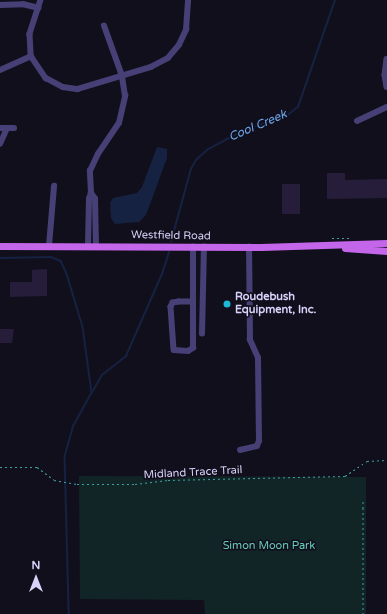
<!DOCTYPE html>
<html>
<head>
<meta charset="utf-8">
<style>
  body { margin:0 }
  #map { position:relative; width:387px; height:614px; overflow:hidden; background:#120f1d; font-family:"Varela Round",sans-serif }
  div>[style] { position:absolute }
  .green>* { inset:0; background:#122526 }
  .water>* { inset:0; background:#152241 }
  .stream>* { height:1.5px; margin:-0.75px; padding:0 0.75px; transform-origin:0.75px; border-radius:0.75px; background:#152241 }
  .building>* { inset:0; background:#261d3b; transform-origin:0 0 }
  .path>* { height:1px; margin-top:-0.5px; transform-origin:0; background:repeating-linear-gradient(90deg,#3d9fa1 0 2px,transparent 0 5px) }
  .minor>* { height:5.5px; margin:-2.75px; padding:0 2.75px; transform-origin:2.75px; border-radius:2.75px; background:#464076 }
  .major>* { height:7px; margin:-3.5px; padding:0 3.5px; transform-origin:3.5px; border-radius:3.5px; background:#c366ea }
  .dots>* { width:11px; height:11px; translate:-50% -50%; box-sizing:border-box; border:2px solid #120f1d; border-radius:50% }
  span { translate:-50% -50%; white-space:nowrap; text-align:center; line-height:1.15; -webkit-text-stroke:3.5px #120f1d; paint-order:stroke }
  .street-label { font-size:11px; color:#d8d1f9 }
  .poi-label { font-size:11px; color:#d8d1f9; font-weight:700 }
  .left { translate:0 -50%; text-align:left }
  .park-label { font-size:11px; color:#67cebc }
  .water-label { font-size:12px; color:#6ca7eb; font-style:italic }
  .north { position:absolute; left:16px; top:558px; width:40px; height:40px; -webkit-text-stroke:3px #120f1d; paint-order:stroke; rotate:0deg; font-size:11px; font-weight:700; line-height:16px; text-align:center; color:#d8d1f9 }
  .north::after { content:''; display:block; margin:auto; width:14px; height:18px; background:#d8d1f9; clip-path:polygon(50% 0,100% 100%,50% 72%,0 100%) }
</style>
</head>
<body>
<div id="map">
  <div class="green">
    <div style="clip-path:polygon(79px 476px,366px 477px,366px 614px,205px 614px,204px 600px,80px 599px)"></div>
  </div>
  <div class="water">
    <div style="clip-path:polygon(157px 147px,167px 149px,167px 158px,146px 215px,139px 222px,115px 224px,111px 218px,110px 203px,113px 198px,137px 193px,142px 187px)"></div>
  </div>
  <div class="stream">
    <div style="left:171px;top:242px;width:76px;rotate:-74.7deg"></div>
    <div style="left:191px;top:169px;width:10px;rotate:-61deg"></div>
    <div style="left:196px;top:160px;width:15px;rotate:-42deg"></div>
    <div style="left:207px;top:150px;width:44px;rotate:-28.3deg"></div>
    <div style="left:246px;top:129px;width:41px;rotate:-17.1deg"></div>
    <div style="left:285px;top:117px;width:16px;rotate:-38deg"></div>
    <div style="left:298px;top:107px;width:113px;rotate:-70.9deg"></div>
    <div style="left:0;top:258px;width:51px;rotate:-1.1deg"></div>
    <div style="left:51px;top:257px;width:11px;rotate:22deg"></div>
    <div style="left:61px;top:261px;width:14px;rotate:65deg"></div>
    <div style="left:67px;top:274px;width:55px;rotate:73.2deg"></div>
    <div style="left:83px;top:327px;width:67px;rotate:82.2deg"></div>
    <div style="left:92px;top:393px;width:37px;rotate:119deg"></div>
    <div style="left:74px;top:425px;width:32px;rotate:106deg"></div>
    <div style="left:65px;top:456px;width:158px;rotate:88.5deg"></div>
    <div style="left:93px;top:391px;width:18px;rotate:-61deg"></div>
    <div style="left:102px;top:375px;width:31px;rotate:-38deg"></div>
    <div style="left:126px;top:356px;width:90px;rotate:-66.3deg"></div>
    <div style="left:162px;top:274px;width:23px;rotate:-72deg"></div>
  </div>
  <div class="building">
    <div style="clip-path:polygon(327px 173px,345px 173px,345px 180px,387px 179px,387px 198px,327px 199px)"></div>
    <div style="left:282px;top:184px;width:18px;height:30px"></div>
    <div style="clip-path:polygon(47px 269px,47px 296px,10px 297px,10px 282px,32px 282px,32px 270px)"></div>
    <div style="clip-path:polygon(0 329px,14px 329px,12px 343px,0 343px)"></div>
  </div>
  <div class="path">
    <div style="left:332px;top:238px;width:19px"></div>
    <div style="left:0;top:467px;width:37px"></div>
    <div style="left:37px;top:467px;width:21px;rotate:37deg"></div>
    <div style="left:54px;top:480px;width:23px;rotate:10deg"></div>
    <div style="left:77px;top:484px;width:58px"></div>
    <div style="left:135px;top:484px;width:33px;rotate:-7deg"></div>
    <div style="left:168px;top:480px;width:177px;rotate:-1.3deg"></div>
    <div style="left:345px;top:476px;width:27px;rotate:-34deg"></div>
    <div style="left:367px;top:461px;width:20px;rotate:-3deg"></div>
    <div style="left:363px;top:614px;width:114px;rotate:-90deg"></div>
  </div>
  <div class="minor">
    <div style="left:41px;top:0;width:36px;rotate:108deg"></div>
    <div style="left:30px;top:34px;width:22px;rotate:87deg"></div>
    <div style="left:31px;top:56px;width:27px;rotate:56deg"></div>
    <div style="left:46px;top:78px;width:19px;rotate:28deg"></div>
    <div style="left:63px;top:87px;width:15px;rotate:8deg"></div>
    <div style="left:78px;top:89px;width:76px;rotate:-16.8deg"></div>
    <div style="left:151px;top:67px;width:19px;rotate:-28deg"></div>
    <div style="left:168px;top:58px;width:17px;rotate:-50deg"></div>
    <div style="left:179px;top:45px;width:17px;rotate:-65deg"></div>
    <div style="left:186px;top:30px;width:30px;rotate:-86deg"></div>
    <div style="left:0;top:5px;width:23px;rotate:-2deg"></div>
    <div style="left:23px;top:4px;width:16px;rotate:14deg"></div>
    <div style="left:387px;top:59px;width:16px;rotate:97deg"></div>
    <div style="left:385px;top:75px;width:12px;rotate:81deg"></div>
    <div style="left:0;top:70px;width:34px;rotate:-24deg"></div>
    <div style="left:357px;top:121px;width:33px;rotate:-25deg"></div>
    <div style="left:0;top:128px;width:14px"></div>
    <div style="left:0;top:144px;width:17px;rotate:-66deg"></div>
    <div style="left:49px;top:246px;width:60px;rotate:-85.2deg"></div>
    <div style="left:88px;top:246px;width:47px;rotate:-88.8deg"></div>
    <div style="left:89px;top:199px;width:6px;rotate:-72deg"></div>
    <div style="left:96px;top:246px;width:47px;rotate:-91.2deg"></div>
    <div style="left:95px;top:199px;width:7px;rotate:-124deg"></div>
    <div style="left:91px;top:193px;width:22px;rotate:-93deg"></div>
    <div style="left:90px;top:171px;width:19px;rotate:-65deg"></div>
    <div style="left:98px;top:154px;width:37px;rotate:-56deg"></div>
    <div style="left:119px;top:123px;width:28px;rotate:-77deg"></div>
    <div style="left:125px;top:96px;width:20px;rotate:-99deg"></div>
    <div style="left:122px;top:76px;width:53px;rotate:-109.8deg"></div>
    <div style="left:193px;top:302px;width:14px;rotate:180deg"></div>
    <div style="left:179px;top:302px;width:6px;rotate:171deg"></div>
    <div style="left:173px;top:303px;width:4px;rotate:117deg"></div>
    <div style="left:171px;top:307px;width:43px;rotate:86deg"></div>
    <div style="left:174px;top:350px;width:14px;rotate:4deg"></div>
    <div style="left:188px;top:351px;width:6px;rotate:-31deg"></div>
    <div style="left:193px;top:348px;width:101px;rotate:-90deg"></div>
    <div style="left:202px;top:334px;width:87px;rotate:-88.7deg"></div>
    <div style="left:240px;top:450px;width:17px;rotate:-13deg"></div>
    <div style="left:257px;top:446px;width:5px;rotate:-68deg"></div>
    <div style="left:259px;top:441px;width:83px;rotate:-90.7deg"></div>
    <div style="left:258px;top:358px;width:20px;rotate:-114deg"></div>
    <div style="left:250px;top:340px;width:93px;rotate:-90.6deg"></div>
  </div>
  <div class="major">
    <div style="left:0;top:246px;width:261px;rotate:0.2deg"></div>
    <div style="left:261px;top:247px;width:126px;rotate:-1.8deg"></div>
    <div style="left:345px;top:248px;width:42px;rotate:4.1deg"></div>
  </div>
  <div class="dots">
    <div style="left:227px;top:304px;background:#1db8d8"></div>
  </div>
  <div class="street-label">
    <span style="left:171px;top:236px;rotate:1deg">Westfield Road</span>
    <span style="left:193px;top:473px;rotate:-3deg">Midland Trace Trail</span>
  </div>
  <div class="poi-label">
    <span class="left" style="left:235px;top:304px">Roudebush<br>Equipment, Inc.</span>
  </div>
  <div class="park-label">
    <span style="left:269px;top:546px">Simon Moon Park</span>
  </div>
  <div class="water-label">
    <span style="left:258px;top:126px;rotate:-23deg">Cool Creek</span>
  </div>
  <div class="north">N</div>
</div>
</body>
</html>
